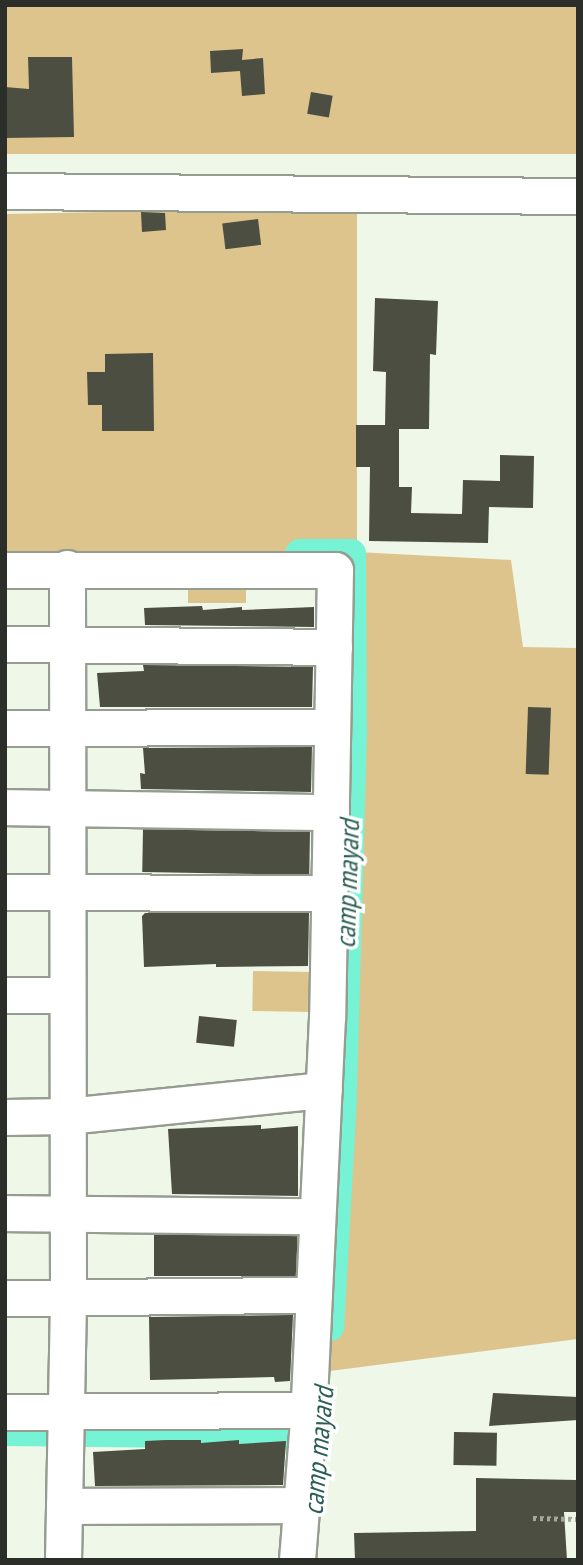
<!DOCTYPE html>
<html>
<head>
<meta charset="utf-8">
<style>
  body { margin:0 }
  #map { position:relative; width:583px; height:1565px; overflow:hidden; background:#eff7e9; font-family:"PT Sans Narrow",sans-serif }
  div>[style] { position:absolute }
  .green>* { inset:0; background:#ddc48c; transform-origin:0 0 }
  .canal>* { height:30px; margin:-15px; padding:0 15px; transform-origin:15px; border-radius:15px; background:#76f2d5 }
  .building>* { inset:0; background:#4d4e42; transform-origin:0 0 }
  .path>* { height:4.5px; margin-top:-2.25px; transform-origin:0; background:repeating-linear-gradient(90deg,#a2a89d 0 3.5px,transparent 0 7px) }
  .roads { filter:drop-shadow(2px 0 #959c90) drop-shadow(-2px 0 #959c90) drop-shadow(0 2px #959c90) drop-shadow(0 -2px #959c90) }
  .minor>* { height:35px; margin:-17.5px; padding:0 17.5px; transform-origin:17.5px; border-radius:17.5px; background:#fff }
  span { translate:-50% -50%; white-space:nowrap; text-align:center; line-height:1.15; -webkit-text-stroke:7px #fff; paint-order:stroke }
  .water-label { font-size:28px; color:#2c6054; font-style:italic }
  .frame { position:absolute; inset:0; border:7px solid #2b2e29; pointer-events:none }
</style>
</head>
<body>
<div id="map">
  <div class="green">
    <div style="left:5px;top:5px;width:573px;height:149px"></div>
    <div style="clip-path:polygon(357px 207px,357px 552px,511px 560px,523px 647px,578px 648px,578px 1339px,330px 1371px,351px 551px,5px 554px,5px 214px)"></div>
    <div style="left:188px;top:577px;width:58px;height:26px"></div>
    <div style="left:253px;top:971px;width:58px;height:40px;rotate:1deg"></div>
  </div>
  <div class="canal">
    <div style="left:300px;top:554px;width:51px"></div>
    <div style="left:351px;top:554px;width:177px;rotate:89.7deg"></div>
    <div style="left:352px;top:731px;width:366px;rotate:91.6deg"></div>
    <div style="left:342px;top:1097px;width:230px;rotate:93.2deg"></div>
    <div style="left:5px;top:1431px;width:312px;rotate:0.6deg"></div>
  </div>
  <div class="building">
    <div style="clip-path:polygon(243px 49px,242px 60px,263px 58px,265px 94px,242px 96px,240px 71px,211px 73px,210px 51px)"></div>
    <div style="clip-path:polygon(28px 57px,72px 57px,74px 137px,5px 138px,5px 87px,29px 89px)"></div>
    <div style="left:311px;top:92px;width:22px;height:22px;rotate:10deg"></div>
    <div style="clip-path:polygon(141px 212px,165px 213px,166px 230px,142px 232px)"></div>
    <div style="left:258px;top:219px;width:26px;height:36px;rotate:83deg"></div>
    <div style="clip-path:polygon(375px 298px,438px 301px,436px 355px,430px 354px,429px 429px,399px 429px,399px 487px,412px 487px,411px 513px,462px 514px,463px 480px,500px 481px,500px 455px,534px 456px,533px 508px,489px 507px,488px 543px,369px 541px,370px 467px,356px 467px,356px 425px,385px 425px,386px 372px,373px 371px)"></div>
    <div style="clip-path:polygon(153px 353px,154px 431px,102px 431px,102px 405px,88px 405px,87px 372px,105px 372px,105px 354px)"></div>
    <div style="clip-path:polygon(202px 606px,203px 610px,242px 607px,242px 610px,314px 607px,314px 627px,145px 625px,144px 608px)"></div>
    <div style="clip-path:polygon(143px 665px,313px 667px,312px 707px,100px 707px,97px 673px,144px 671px)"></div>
    <div style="left:528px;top:707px;width:23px;height:67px;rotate:2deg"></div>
    <div style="clip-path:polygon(312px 747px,311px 792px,141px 789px,140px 773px,145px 774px,143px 748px)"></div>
    <div style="left:143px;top:829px;width:167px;height:43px;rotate:1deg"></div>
    <div style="clip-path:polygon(145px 913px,309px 913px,308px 966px,216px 967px,216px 964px,144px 967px,142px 916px)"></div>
    <div style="left:199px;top:1016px;width:38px;height:27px;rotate:6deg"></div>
    <div style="clip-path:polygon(261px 1125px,261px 1129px,298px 1126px,298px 1196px,172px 1194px,168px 1129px)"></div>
    <div style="left:154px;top:1235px;width:143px;height:41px"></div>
    <div style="clip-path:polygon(293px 1315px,290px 1381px,275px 1382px,274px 1377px,150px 1380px,149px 1317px)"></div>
    <div style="clip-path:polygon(493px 1393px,578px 1397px,578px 1420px,489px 1426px)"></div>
    <div style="left:454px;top:1432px;width:43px;height:33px;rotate:1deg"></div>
    <div style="clip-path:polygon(166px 1440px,201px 1440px,201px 1443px,239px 1440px,239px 1444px,286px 1441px,283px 1485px,95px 1486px,93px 1452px,145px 1449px,145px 1441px)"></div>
    <div style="clip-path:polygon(476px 1478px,578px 1480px,578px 1512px,564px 1512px,567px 1560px,355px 1560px,354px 1533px,476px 1531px)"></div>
  </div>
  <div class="path">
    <div style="left:533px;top:1518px;width:45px;rotate:1.3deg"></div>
  </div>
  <div class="roads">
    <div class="minor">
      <div style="left:5px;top:191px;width:573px;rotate:0.5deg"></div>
      <div style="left:5px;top:570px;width:330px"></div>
      <div style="left:335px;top:570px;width:447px;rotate:91deg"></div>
      <div style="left:327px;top:1017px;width:403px;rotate:92.7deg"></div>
      <div style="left:308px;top:1420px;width:140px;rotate:94.5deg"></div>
      <div style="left:5px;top:644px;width:329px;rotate:0.5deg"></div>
      <div style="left:5px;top:728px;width:327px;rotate:-0.2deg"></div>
      <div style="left:5px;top:807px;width:326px;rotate:0.9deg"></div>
      <div style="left:5px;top:892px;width:324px;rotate:0.2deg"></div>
      <div style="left:5px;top:995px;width:62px"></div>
      <div style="left:5px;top:1117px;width:62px;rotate:-0.9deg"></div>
      <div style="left:67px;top:1116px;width:258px;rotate:-5.8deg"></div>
      <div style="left:5px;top:1213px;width:312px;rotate:0.6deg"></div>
      <div style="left:5px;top:1298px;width:309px;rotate:-0.6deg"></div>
      <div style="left:5px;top:1412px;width:303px;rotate:-0.4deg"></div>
      <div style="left:64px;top:1506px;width:237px;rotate:-0.2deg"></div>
      <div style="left:63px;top:1560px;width:263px;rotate:-88.9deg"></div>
      <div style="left:68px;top:1297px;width:729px;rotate:-90.08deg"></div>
    </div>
  </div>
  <div class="water-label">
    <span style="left:347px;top:884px;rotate:-88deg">camp mayard</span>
    <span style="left:318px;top:1451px;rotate:-85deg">camp mayard</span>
  </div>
  <div class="frame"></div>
</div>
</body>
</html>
